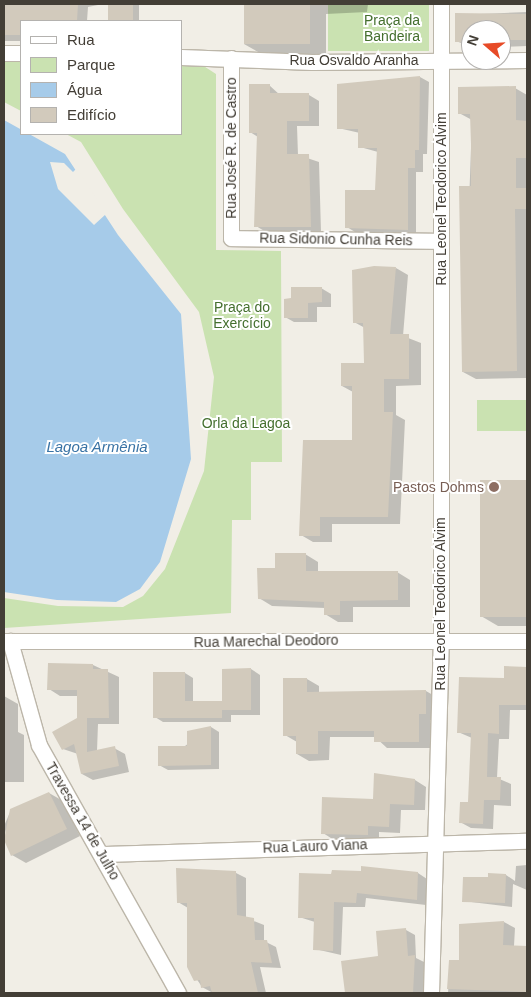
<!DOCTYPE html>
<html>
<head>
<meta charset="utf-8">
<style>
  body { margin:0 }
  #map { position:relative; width:531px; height:997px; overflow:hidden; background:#f1eee6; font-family:Helvetica,sans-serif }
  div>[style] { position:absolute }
  .green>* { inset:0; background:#cae2b1; transform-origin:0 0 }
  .water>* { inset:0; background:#a6cbe9 }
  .pier>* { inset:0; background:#f1eee6 }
  .shadow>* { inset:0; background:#0003; transform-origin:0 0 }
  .building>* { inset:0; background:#d2cabc; transform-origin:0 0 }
  .roads { filter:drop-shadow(1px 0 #bcb6a9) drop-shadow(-1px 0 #bcb6a9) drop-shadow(0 1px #bcb6a9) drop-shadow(0 -1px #bcb6a9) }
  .street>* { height:15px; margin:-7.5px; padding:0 7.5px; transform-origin:7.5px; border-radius:7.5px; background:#fff }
  .dots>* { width:14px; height:14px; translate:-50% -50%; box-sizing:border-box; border:2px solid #fff; border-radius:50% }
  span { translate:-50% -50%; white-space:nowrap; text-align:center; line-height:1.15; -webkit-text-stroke:4px #fff; paint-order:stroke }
  .park-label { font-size:14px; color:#446f2e }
  .street-label { font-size:14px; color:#433e36 }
  .education-label { font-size:14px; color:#785e54 }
  .right { translate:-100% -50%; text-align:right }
  .water-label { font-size:15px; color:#3973a5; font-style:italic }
  .frame { position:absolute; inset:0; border:5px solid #433e36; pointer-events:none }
  .legend { position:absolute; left:20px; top:20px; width:162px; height:115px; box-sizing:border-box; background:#fff; border:1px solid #b4b2af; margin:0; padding:6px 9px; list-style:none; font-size:15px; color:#433e36 }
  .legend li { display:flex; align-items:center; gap:10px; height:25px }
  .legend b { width:25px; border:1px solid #b4b2af }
  .north { position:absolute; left:461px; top:20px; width:50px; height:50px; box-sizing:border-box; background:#fff; border:1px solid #b4b2af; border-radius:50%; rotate:289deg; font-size:14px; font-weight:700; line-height:20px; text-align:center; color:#433e36 }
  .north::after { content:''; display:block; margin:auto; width:18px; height:22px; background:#e74b27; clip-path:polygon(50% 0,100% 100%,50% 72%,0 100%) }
</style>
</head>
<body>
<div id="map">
  <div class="green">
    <div style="left:328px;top:4px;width:101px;height:47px"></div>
    <div style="clip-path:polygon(4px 60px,21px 60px,21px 111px,4px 102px)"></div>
    <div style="clip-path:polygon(181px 63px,199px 63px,216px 74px,216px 250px,281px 251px,282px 462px,251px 462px,251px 520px,232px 520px,231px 613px,4px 628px,4px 598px,58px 606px,123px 607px,143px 596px,165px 569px,204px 471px,214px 377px,199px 312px,123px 209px,81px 142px,66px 134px,181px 134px)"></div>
    <div style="left:477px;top:400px;width:50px;height:31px"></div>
  </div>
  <div class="water">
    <div style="clip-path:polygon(4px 120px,65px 154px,118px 235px,181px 314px,191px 459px,160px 562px,140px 589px,116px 602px,57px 600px,4px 592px)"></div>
  </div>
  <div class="pier">
    <div style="clip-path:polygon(50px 162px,64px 163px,73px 172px,77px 168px,106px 214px,94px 225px,58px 189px)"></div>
  </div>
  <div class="shadow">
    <div style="clip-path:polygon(4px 4px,103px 4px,88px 7px,87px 21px,21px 21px,21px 41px,4px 41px)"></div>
    <div style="left:110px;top:4px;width:29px;height:17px"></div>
    <div style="clip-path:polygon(245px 4px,368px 4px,367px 12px,326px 14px,326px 55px,260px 53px,244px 44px)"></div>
    <div style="clip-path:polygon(527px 12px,527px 46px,501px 47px,501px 30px,471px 30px,471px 47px,456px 41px,456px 15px)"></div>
    <div style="clip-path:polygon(420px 77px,429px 82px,427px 154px,423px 154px,423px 172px,416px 172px,416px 234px,355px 232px,347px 227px,376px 191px,378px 152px,360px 147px,360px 133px,338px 128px,338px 85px)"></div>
    <div style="clip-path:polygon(269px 85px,280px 95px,309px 95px,319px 101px,319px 126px,297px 126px,298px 155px,319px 162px,321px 232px,266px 232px,256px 226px,258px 137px,250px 132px)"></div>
    <div style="clip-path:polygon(515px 88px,527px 95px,527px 378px,476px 379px,463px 372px,472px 120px,459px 113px)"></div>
    <div style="clip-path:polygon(396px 268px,408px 275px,403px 336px,421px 343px,421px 385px,396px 386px,396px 415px,405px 420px,400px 524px,332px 524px,332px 542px,313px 542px,301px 535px,353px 441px,353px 392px,342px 386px,365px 364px,365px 328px,354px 322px)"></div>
    <div style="clip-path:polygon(321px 288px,331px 294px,331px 307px,317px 307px,317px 322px,294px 322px,285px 317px)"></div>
    <div style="clip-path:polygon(527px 481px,527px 626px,498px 626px,481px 616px,481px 482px)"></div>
    <div style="clip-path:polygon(305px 554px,318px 562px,318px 572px,397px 572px,410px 580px,410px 607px,353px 607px,353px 622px,338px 622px,325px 614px,325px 608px,272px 606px,259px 598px,277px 569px)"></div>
    <div style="clip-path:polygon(93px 665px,119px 677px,119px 724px,98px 724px,97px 751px,114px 748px,125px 754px,129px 772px,93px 780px,82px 774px,78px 754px,63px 749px,78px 718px,78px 696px,60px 696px,49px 689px)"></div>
    <div style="clip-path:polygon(505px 667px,527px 667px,527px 710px,510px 710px,509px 739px,499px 739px,497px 778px,511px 784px,511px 806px,494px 805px,493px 829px,471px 828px,460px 822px,469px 803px,472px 738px,458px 732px,505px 680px)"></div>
    <div style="clip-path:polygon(251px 669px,260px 675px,260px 715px,231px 715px,231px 722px,163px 722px,155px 717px,185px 673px,193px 678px,193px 702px,223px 703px,223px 670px)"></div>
    <div style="clip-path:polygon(307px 679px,319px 686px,319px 693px,426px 691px,438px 698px,438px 720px,430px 720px,430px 748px,387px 748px,375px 737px,330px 737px,329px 760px,309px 761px,297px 754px,297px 742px,285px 735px)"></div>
    <div style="clip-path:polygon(4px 696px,18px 704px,18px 732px,24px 735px,24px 782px,4px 782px)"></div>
    <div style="clip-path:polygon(211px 727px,219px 732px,219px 769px,168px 770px,159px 765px)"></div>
    <div style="clip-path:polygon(415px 780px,426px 787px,425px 810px,401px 810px,400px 833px,379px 832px,379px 841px,334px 840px,323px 833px)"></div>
    <div style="clip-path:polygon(49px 793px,63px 801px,80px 836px,26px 863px,12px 855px,4px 826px,11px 810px)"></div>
    <div style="clip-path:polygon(527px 865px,527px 890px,513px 884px,512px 907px,463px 901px,489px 879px,506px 875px,515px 881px,516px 866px)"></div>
    <div style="clip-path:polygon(236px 873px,246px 878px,246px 918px,264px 925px,264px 941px,276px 947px,281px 968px,260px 967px,266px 993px,213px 993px,202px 987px,188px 966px,188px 908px,178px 902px)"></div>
    <div style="clip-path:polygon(418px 873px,427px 879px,426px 905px,366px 898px,365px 907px,343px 907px,341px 955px,315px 949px,315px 922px,299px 917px,333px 875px)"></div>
    <div style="clip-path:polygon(504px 922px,515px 928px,514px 946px,527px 947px,527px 993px,448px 993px,450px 961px,460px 962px)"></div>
    <div style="clip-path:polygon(406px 930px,415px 935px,416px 958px,424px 962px,423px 993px,346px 993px,343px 962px,379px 957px)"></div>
  </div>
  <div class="building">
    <div style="clip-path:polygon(4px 4px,78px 4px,77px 21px,21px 21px,21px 35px,4px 35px)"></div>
    <div style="left:108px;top:4px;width:25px;height:17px"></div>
    <div style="left:244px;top:4px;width:66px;height:40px"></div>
    <div style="clip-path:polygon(455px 13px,527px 14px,527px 40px,501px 40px,501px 30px,471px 30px,471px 42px,455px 42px)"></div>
    <div style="clip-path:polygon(420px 76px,419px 150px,415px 150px,415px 168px,408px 168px,408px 230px,345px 228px,345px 190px,375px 190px,377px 148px,358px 148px,358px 129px,337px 129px,337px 84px)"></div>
    <div style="clip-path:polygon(249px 84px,270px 84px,270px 93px,309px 93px,309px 121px,287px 121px,287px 154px,309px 154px,311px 227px,254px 227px,257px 133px,249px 133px)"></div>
    <div style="clip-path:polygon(516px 86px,516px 120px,527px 121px,527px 158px,516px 158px,516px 188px,527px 188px,527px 209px,515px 209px,517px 371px,462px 372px,459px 186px,471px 186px,471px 144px,470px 114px,458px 114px,458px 87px)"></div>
    <div style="clip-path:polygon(374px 266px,396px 267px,390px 334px,409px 334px,409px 379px,384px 379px,384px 412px,393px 412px,388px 517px,320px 517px,320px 536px,299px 536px,303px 440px,352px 440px,352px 386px,341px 386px,341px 363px,364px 363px,363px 323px,353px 323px,352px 270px)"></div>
    <div style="clip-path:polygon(291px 287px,322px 287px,322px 302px,308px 303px,308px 318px,284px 318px,284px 299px,291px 298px)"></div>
    <div style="left:480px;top:480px;width:47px;height:137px"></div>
    <div style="clip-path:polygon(275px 553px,306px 553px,306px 571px,398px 571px,398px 600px,340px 601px,340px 615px,324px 615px,324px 602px,258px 599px,257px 568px,275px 568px)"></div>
    <div style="clip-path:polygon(48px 663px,93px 664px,93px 669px,108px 669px,109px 718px,87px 718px,87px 752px,115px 746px,119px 766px,81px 774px,74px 744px,62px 750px,52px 732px,77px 718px,77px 690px,47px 690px)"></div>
    <div style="clip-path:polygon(504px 666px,527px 667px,527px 705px,499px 705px,499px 734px,488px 733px,487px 777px,501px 777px,500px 800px,484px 800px,483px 824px,459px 823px,460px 802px,468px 802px,471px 733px,457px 733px,459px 677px,504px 678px)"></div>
    <div style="clip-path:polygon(251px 668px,251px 710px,222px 710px,222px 718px,153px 718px,153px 672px,185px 672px,185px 701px,222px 701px,222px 706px,222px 669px)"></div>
    <div style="clip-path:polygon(283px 678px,307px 678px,307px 692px,426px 690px,426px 714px,419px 714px,419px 742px,374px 742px,374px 731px,318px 731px,318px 754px,296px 754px,296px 736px,283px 736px)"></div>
    <div style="clip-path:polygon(211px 726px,211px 765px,158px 766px,158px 746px,187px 746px,187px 731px)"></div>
    <div style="clip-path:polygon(374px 773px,415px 779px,414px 805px,390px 804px,389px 827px,368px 826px,368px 835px,321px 834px,322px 797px,373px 799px)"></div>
    <div style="clip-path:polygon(49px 792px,67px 829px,11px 856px,4px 840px,10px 809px)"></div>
    <div style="clip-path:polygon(361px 866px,418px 872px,417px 900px,357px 893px,356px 903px,334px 902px,333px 951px,313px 950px,314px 918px,298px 918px,299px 873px,331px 874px,332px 870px,361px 871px)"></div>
    <div style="clip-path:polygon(176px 868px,236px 871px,237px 915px,254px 918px,255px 940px,267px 940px,272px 963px,251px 962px,258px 993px,212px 993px,210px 986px,201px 988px,200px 980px,194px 981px,187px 967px,187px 903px,177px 903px)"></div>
    <div style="clip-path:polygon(488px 873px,506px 874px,505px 903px,462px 902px,463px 877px,488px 877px)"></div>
    <div style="clip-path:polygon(504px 921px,503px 945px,527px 946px,527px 992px,447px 989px,449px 960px,459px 960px,459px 924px)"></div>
    <div style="clip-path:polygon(406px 928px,408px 956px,415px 955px,413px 993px,345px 993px,341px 961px,378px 956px,376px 931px)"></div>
  </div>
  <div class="roads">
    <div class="street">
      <div style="left:4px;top:53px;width:17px"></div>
      <div style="left:181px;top:57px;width:131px;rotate:2.2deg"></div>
      <div style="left:312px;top:62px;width:215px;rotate:-0.5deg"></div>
      <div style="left:231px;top:58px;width:180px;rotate:90deg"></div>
      <div style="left:231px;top:238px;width:210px;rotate:0.8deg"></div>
      <div style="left:4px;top:641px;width:523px"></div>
      <div style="left:10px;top:641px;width:108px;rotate:74.4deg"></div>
      <div style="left:39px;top:745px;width:284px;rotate:60.7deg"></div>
      <div style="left:104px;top:854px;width:423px;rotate:-1.8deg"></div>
      <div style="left:431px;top:993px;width:354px;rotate:-88.4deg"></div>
      <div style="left:441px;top:639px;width:635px;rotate:-90deg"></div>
    </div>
  </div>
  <div class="dots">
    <div style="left:494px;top:487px;background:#8d6e63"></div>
  </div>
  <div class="park-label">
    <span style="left:392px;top:28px">Praça da<br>Bandeira</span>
    <span style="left:242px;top:315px">Praça do<br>Exercício</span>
    <span style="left:246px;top:423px">Orla da Lagoa</span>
  </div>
  <div class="street-label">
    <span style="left:354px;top:60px">Rua Osvaldo Aranha</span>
    <span style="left:231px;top:148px;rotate:-90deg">Rua José R. de Castro</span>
    <span style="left:441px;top:199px;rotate:-90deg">Rua Leonel Teodorico Alvim</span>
    <span style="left:336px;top:239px;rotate:1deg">Rua Sidonio Cunha Reis</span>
    <span style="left:440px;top:604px;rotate:-90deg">Rua Leonel Teodorico Alvim</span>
    <span style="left:266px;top:641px;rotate:-1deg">Rua Marechal Deodoro</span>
    <span style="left:83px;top:821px;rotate:60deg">Travessa 14 de Julho</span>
    <span style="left:315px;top:846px;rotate:-2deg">Rua Lauro Viana</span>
  </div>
  <div class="education-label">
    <span class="right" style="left:484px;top:487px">Pastos Dohms</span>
  </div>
  <div class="water-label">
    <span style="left:97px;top:447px">Lagoa Armênia</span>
  </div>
  <div class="frame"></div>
  <ul class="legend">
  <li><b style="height:6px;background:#fff"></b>Rua</li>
  <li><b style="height:14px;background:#cae2b1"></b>Parque</li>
  <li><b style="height:14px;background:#a6cbe9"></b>Água</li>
  <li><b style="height:14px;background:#d2cabc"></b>Edifício</li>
  </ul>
  <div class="north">N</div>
</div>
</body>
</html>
